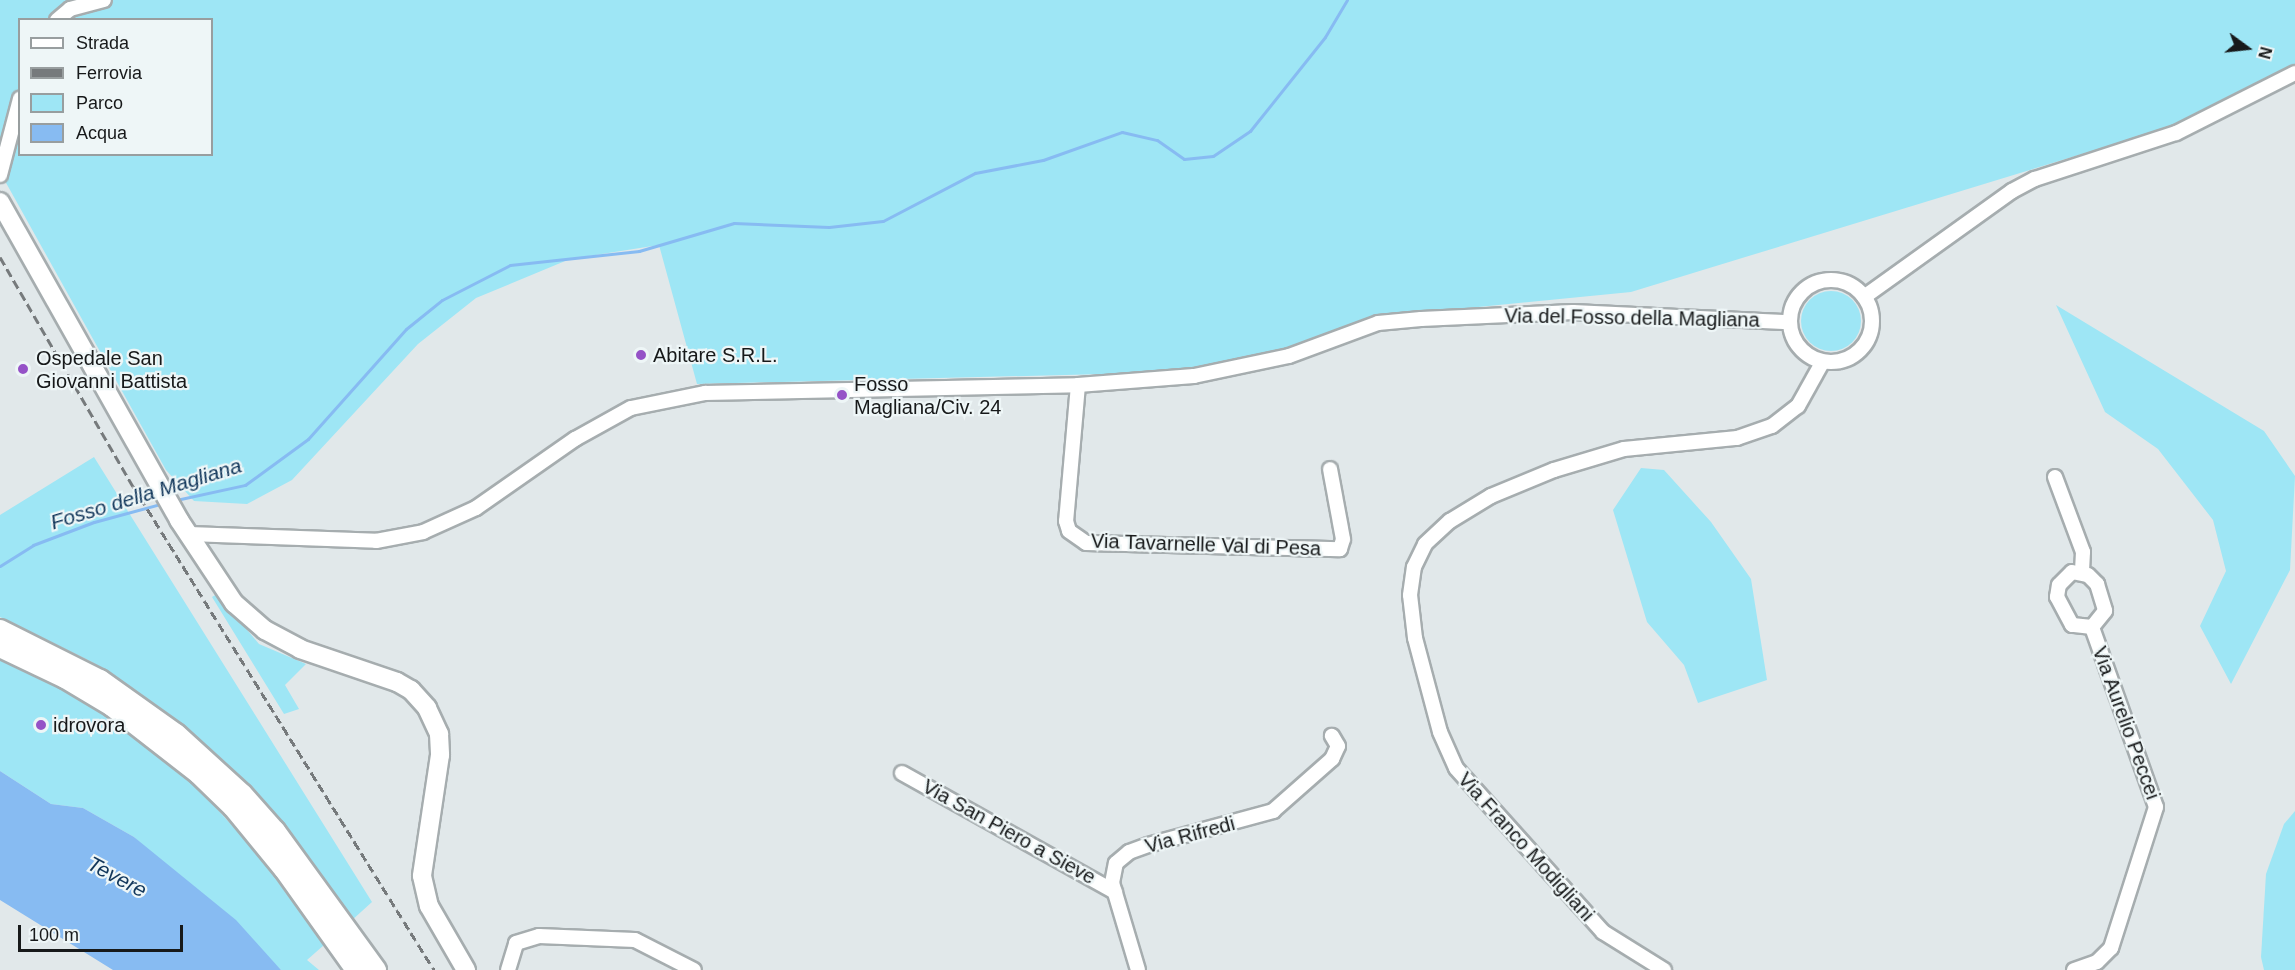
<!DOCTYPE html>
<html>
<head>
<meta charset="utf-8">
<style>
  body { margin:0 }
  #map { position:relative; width:2295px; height:970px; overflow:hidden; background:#e1e8ea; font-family:Arial,sans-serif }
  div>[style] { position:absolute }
  .green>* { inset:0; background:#9ee6f5 }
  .round { border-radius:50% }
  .water>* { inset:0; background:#87bbf2 }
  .stream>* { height:3px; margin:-1.5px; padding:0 1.5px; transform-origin:1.5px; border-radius:1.5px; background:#87bbf2 }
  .roads { filter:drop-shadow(2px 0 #a6adaf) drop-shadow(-2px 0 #a6adaf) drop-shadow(0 2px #a6adaf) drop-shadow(0 -2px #a6adaf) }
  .minor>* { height:14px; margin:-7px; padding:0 7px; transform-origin:7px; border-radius:7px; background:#fff }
  .minor>.ring { margin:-7px; padding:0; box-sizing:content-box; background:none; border:14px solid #fff; border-radius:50% }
  .major>* { height:18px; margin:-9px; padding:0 9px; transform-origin:9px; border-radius:9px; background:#fff }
  .highway>* { height:20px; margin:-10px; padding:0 10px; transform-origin:10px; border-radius:10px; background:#fff }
  .rail>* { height:3px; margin-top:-1.5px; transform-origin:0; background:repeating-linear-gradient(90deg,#767a7c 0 9px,transparent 0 13.5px) }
  .dots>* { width:16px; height:16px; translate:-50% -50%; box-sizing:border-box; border:3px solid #eef6f7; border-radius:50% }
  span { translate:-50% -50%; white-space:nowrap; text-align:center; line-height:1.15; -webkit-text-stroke:4.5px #eef6f7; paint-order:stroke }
  .street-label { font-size:20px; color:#17191a }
  .poi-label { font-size:20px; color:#17191a }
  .left { translate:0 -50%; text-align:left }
  .water-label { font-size:21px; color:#12375b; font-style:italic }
  .legend { position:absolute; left:18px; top:18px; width:195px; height:138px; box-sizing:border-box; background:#eef6f7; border:2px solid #989e9f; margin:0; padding:8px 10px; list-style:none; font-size:18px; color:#17191a }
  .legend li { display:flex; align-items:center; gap:12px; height:30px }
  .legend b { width:30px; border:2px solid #989e9f }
  .north { position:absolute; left:2217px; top:18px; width:60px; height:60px; -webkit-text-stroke:4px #eef6f7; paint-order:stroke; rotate:105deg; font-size:16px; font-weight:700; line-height:24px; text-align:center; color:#17191a }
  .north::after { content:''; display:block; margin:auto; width:21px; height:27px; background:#17191a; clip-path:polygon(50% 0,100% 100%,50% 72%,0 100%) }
  .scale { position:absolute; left:18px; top:925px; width:165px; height:27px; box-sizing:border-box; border:3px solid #17191a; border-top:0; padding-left:8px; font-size:18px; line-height:21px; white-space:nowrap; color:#17191a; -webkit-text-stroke:4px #eef6f7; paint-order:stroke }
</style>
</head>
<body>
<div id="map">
  <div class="green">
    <div style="clip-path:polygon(evenodd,0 0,2295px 0,2295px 65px,2180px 124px,1631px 292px,1398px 315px,1234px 367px,1184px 372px,697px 384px,659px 245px,570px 259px,476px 298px,418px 344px,292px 480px,247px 504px,194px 501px,166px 470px,0 172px,0 0,20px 20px,212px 20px,212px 154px,20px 154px,20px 20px)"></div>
    <div class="round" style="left:1801px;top:291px;width:60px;height:60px"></div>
    <div style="clip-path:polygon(2056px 305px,2264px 431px,2295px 476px,2290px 570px,2231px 684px,2200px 626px,2226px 571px,2213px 520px,2158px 449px,2105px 412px)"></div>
    <div style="clip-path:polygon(94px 457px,372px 902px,351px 921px,296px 844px,242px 781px,185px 727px,92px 662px,0 617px,0 515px)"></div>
    <div style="clip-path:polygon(1641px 468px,1664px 470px,1711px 522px,1751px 579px,1767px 680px,1698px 703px,1684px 665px,1647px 622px,1613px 510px)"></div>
    <div style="clip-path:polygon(217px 594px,259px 644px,306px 664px,285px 685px,299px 709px,284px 714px,212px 597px)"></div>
    <div style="clip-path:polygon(0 656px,102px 712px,151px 747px,198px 788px,257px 853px,324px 945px,307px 960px,319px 970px,281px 970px,134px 837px,83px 808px,51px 804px,0 771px)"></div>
    <div style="clip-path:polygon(2295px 811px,2295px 970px,2264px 970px,2261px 957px,2266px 874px,2284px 824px)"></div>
  </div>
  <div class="water">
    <div style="clip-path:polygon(0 771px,51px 804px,83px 808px,134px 837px,236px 920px,281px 970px,113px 970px,0 900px)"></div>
  </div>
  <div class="stream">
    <div style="left:176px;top:500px;width:71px;rotate:-12.3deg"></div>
    <div style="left:245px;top:485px;width:78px;rotate:-36.1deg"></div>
    <div style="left:308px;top:439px;width:147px;rotate:-48.3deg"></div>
    <div style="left:406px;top:329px;width:46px;rotate:-38.9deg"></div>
    <div style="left:442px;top:300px;width:76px;rotate:-27.2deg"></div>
    <div style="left:510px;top:265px;width:130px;rotate:-6.2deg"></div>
    <div style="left:639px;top:251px;width:99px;rotate:-16.4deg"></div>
    <div style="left:734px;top:223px;width:95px;rotate:2.4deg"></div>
    <div style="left:829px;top:227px;width:54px;rotate:-6.3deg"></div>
    <div style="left:883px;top:221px;width:104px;rotate:-27.6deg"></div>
    <div style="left:975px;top:173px;width:69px;rotate:-10.8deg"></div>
    <div style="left:1043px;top:160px;width:84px;rotate:-19.5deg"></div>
    <div style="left:1122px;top:132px;width:36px;rotate:13deg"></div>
    <div style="left:1157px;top:140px;width:33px;rotate:35deg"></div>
    <div style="left:1184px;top:159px;width:29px;rotate:-6deg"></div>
    <div style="left:1213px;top:156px;width:45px;rotate:-34deg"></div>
    <div style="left:1250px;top:131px;width:120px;rotate:-51.4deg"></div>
    <div style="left:1325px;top:37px;width:43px;rotate:-59.3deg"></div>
    <div style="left:0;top:566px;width:39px;rotate:-32deg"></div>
    <div style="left:33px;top:545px;width:65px;rotate:-20.7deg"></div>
    <div style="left:94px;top:522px;width:73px;rotate:-15.2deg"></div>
  </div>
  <div class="roads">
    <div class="minor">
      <div style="left:57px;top:20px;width:17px;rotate:-40deg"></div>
      <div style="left:70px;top:9px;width:35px;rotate:-15deg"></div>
      <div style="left:0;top:175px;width:79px;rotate:-75.3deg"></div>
      <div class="ring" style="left:1790px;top:280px;width:68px;height:68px"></div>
      <div style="left:1864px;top:297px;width:182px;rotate:-35.6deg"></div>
      <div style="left:2012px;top:191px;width:26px;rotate:-28deg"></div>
      <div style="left:2035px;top:179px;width:148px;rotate:-18.1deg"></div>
      <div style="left:2176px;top:133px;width:133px;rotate:-26.8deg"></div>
      <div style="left:1078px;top:385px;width:137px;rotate:95deg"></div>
      <div style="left:1066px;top:521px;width:10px;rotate:73deg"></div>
      <div style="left:1069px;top:531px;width:21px;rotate:35deg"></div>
      <div style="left:1086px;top:543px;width:254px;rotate:1.4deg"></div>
      <div style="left:1340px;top:549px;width:10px;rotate:-73deg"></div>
      <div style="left:1343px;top:539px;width:71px;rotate:-100.5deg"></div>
      <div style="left:2055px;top:477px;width:80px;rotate:69.5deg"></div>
      <div style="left:2083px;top:552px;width:21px;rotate:93deg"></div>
      <div style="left:189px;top:534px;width:187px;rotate:2.1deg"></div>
      <div style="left:376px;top:541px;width:48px;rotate:-10.8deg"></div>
      <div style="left:423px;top:532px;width:58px;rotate:-24.4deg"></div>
      <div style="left:476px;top:508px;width:121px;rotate:-34.9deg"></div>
      <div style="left:575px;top:439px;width:64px;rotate:-29deg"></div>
      <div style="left:631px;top:408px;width:76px;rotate:-11.5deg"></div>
      <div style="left:705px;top:393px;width:373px;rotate:-1.2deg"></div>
      <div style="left:1078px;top:385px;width:116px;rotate:-4.4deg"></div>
      <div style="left:1194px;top:376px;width:97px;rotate:-11.9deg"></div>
      <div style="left:1289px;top:356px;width:95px;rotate:-20.3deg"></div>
      <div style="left:1378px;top:323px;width:43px;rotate:-5.3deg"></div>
      <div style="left:1421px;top:319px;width:152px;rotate:-2.6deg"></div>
      <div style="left:1573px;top:312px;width:216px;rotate:2.7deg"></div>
      <div style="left:2072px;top:572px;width:16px;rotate:11deg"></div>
      <div style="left:2088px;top:575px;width:13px;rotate:45deg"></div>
      <div style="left:2097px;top:584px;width:28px;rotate:73deg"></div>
      <div style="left:2105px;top:611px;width:21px;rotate:129deg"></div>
      <div style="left:2092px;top:627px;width:20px;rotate:-174deg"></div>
      <div style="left:2072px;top:625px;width:32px;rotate:-118deg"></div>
      <div style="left:2057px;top:597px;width:12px;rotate:-81deg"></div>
      <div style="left:2059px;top:585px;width:18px;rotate:-45deg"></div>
      <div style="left:902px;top:773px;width:244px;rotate:29.2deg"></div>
      <div style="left:508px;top:970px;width:28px;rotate:-73deg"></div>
      <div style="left:516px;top:943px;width:24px;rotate:-17deg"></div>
      <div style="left:539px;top:936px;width:96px;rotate:2.4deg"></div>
      <div style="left:635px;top:940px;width:66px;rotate:27deg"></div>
      <div style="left:1138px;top:970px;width:91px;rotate:-106.6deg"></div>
      <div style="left:1112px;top:883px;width:20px;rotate:-79deg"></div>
      <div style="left:1116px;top:863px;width:17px;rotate:-40deg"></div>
      <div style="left:1129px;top:852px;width:20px;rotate:-20deg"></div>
      <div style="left:1148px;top:845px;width:130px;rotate:-15.2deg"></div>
      <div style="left:1273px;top:811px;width:79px;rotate:-41.4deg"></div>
      <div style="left:1332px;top:759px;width:14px;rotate:-65deg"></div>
      <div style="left:1338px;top:746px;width:12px;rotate:-121deg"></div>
      <div style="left:1664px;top:970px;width:72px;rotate:-148.1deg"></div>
      <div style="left:1603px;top:932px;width:220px;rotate:-131.9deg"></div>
      <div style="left:1456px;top:768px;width:39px;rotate:-114deg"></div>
      <div style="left:1440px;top:732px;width:97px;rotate:-104.9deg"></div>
      <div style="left:1415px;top:638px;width:43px;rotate:-96.6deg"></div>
      <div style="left:1410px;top:595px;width:28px;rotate:-82deg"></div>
      <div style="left:1414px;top:567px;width:25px;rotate:-64deg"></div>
      <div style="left:1425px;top:544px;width:34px;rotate:-43deg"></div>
      <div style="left:1450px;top:521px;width:48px;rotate:-31.4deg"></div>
      <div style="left:1491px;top:496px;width:68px;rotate:-22.4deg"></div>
      <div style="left:1554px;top:470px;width:73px;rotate:-16.7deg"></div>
      <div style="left:1624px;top:449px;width:114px;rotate:-5.6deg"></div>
      <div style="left:1737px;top:438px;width:37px;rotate:-19deg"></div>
      <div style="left:1772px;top:426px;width:33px;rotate:-38deg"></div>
      <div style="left:1798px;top:406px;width:51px;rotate:-60.9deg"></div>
      <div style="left:2074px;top:970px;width:24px;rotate:-19deg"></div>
      <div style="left:2097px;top:962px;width:20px;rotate:-45deg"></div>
      <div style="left:2111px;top:948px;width:148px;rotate:-72.3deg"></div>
      <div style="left:2156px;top:807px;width:191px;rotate:-109.6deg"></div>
    </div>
    <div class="major">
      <div style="left:0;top:202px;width:365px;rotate:60.6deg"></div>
      <div style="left:179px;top:520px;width:100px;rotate:56.5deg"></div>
      <div style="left:234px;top:603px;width:41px;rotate:41.1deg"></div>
      <div style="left:265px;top:630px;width:40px;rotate:28deg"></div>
      <div style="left:300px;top:649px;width:102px;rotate:18.8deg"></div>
      <div style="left:397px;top:682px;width:16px;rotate:30deg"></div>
      <div style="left:411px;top:690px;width:24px;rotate:48deg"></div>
      <div style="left:427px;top:708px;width:29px;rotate:65deg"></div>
      <div style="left:439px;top:734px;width:21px;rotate:87deg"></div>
      <div style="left:440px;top:755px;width:122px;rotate:98.5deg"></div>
      <div style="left:422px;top:876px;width:31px;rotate:77deg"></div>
      <div style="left:429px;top:906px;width:74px;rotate:60deg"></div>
    </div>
    <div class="highway">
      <div style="left:0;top:630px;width:112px;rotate:26.6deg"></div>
      <div style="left:100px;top:680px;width:93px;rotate:35.4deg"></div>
      <div style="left:176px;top:734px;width:89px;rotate:42.3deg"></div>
      <div style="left:242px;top:794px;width:50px;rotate:48.3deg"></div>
      <div style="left:275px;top:831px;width:172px;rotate:54deg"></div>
      <div style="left:0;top:647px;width:72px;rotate:25.5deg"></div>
      <div style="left:65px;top:678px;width:55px;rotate:30.8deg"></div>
      <div style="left:112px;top:706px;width:110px;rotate:38deg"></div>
      <div style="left:199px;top:774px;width:47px;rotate:44.1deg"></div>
      <div style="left:233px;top:807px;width:80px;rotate:50.6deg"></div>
      <div style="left:284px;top:869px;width:124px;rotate:54.5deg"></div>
    </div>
  </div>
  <div class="rail">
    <div style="left:0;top:257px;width:265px;rotate:59.9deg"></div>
    <div style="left:133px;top:486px;width:570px;rotate:58.12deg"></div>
  </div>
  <div class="dots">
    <div style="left:641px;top:355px;background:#9552c7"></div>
    <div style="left:23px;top:369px;background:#9552c7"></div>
    <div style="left:842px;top:395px;background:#9552c7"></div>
    <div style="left:41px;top:725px;background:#9552c7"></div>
  </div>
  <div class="street-label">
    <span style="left:1632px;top:318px;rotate:1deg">Via del Fosso della Magliana</span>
    <span style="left:1206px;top:545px;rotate:2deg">Via Tavarnelle Val di Pesa</span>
    <span style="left:2126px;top:723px;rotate:70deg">Via Aurelio Peccei</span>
    <span style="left:1009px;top:832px;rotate:29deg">Via San Piero a Sieve</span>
    <span style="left:1190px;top:835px;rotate:-15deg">Via Rifredi</span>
    <span style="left:1526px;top:847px;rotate:48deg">Via Franco Modigliani</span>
  </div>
  <div class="poi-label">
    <span class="left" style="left:653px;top:355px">Abitare S.R.L.</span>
    <span class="left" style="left:36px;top:370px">Ospedale San<br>Giovanni Battista</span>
    <span class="left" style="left:854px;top:396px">Fosso<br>Magliana/Civ. 24</span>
    <span class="left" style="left:53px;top:725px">idrovora</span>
  </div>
  <div class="water-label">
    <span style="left:146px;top:494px;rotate:-17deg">Fosso della Magliana</span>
    <span style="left:117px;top:877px;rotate:28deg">Tevere</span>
  </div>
  <ul class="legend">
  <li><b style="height:8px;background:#fff"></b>Strada</li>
  <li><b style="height:8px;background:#767a7c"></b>Ferrovia</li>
  <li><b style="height:16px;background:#9ee6f5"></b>Parco</li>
  <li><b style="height:16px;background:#87bbf2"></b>Acqua</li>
  </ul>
  <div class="north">N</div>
  <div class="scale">100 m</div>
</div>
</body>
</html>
